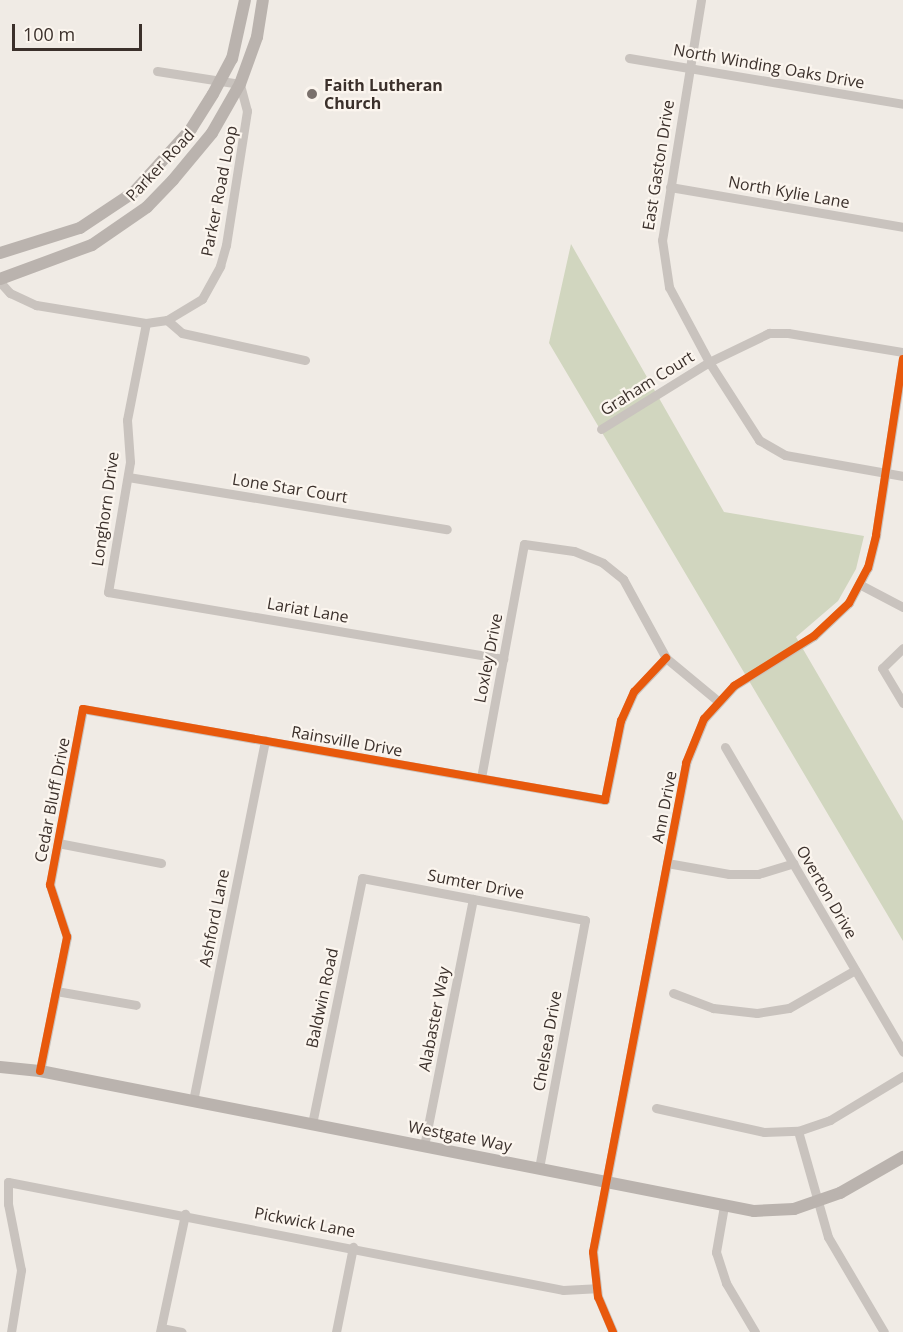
<!DOCTYPE html>
<html>
<head>
<meta charset="utf-8">
<style>
  body { margin:0 }
  #map { position:relative; width:903px; height:1332px; overflow:hidden; background:#f0ebe5; font-family:"Open Sans",sans-serif }
  div>[style] { position:absolute }
  .green>* { inset:0; background:#d1d6bf }
  .street>* { height:9px; margin:-4.5px; padding:0 4.5px; transform-origin:4.5px; border-radius:4.5px; background:#c9c3be }
  .secondary>* { height:12px; margin:-6px; padding:0 6px; transform-origin:6px; border-radius:6px; background:#bab3ae }
  .cycleway>* { height:8px; margin:-4px; padding:0 4px; transform-origin:4px; border-radius:4px; background:#e8590c }
  .dots>* { width:16px; height:16px; translate:-50% -50%; box-sizing:border-box; border:3px solid #fbf5ee; border-radius:50% }
  span { translate:-50% -50%; white-space:nowrap; text-align:center; line-height:1.15; -webkit-text-stroke:4.5px #fbf5ee; paint-order:stroke }
  .street-label { font-size:16px; color:#3b302b }
  .poi-label { font-size:16px; color:#3b302b; font-weight:700 }
  .left { translate:0 -50%; text-align:left }
  .scale { position:absolute; left:12px; top:24px; width:130px; height:27px; box-sizing:border-box; border:3px solid #3b302b; border-top:0; padding-left:8px; font-size:18px; line-height:21px; white-space:nowrap; color:#3b302b; -webkit-text-stroke:4px #fbf5ee; paint-order:stroke }
</style>
</head>
<body>
<div id="map">
  <div class="green">
    <div style="clip-path:polygon(571px 244px,724px 512px,864px 536px,856px 569px,838px 601px,796px 637px,903px 821px,903px 941px,549px 343px)"></div>
  </div>
  <div class="street">
    <div style="left:701px;top:0;width:243px;rotate:99.2deg"></div>
    <div style="left:662px;top:240px;width:48px;rotate:81.5deg"></div>
    <div style="left:669px;top:287px;width:85px;rotate:61.9deg"></div>
    <div style="left:709px;top:362px;width:93px;rotate:57.3deg"></div>
    <div style="left:759px;top:440px;width:30px;rotate:30deg"></div>
    <div style="left:785px;top:455px;width:120px;rotate:10.1deg"></div>
    <div style="left:629px;top:58px;width:278px;rotate:9.5deg"></div>
    <div style="left:670px;top:187px;width:236px;rotate:9.7deg"></div>
    <div style="left:0;top:282px;width:15px;rotate:48deg"></div>
    <div style="left:10px;top:293px;width:29px;rotate:25deg"></div>
    <div style="left:36px;top:305px;width:111px;rotate:9.3deg"></div>
    <div style="left:146px;top:323px;width:21px;rotate:-8deg"></div>
    <div style="left:167px;top:320px;width:41px;rotate:-31deg"></div>
    <div style="left:202px;top:299px;width:38px;rotate:-61deg"></div>
    <div style="left:220px;top:266px;width:22px;rotate:-74deg"></div>
    <div style="left:226px;top:245px;width:136px;rotate:-81.1deg"></div>
    <div style="left:247px;top:111px;width:28px;rotate:-105deg"></div>
    <div style="left:240px;top:84px;width:84px;rotate:-171.1deg"></div>
    <div style="left:167px;top:320px;width:20px;rotate:41deg"></div>
    <div style="left:182px;top:333px;width:126px;rotate:12.4deg"></div>
    <div style="left:146px;top:323px;width:99px;rotate:101.1deg"></div>
    <div style="left:127px;top:420px;width:42px;rotate:85.9deg"></div>
    <div style="left:130px;top:462px;width:132px;rotate:99.6deg"></div>
    <div style="left:108px;top:592px;width:401px;rotate:9.6deg"></div>
    <div style="left:601px;top:429px;width:127px;rotate:-31.8deg"></div>
    <div style="left:709px;top:362px;width:67px;rotate:-25.8deg"></div>
    <div style="left:769px;top:333px;width:19px"></div>
    <div style="left:788px;top:333px;width:117px;rotate:9.4deg"></div>
    <div style="left:128px;top:477px;width:323px;rotate:9.3deg"></div>
    <div style="left:859px;top:584px;width:50px;rotate:27.6deg"></div>
    <div style="left:903px;top:648px;width:29px;rotate:136deg"></div>
    <div style="left:882px;top:668px;width:41px;rotate:59deg"></div>
    <div style="left:725px;top:747px;width:353px;rotate:59.7deg"></div>
    <div style="left:481px;top:778px;width:238px;rotate:-79.6deg"></div>
    <div style="left:524px;top:544px;width:50px;rotate:8deg"></div>
    <div style="left:574px;top:551px;width:31px;rotate:22deg"></div>
    <div style="left:603px;top:563px;width:26px;rotate:39deg"></div>
    <div style="left:623px;top:579px;width:90px;rotate:61.4deg"></div>
    <div style="left:666px;top:658px;width:69px;rotate:39.7deg"></div>
    <div style="left:58px;top:843px;width:105px;rotate:11deg"></div>
    <div style="left:667px;top:863px;width:63px;rotate:10.1deg"></div>
    <div style="left:729px;top:874px;width:29px"></div>
    <div style="left:758px;top:874px;width:37px;rotate:-17deg"></div>
    <div style="left:56px;top:991px;width:81px;rotate:9.9deg"></div>
    <div style="left:673px;top:993px;width:43px;rotate:20.6deg"></div>
    <div style="left:713px;top:1008px;width:44px;rotate:6.5deg"></div>
    <div style="left:757px;top:1013px;width:32px;rotate:-9deg"></div>
    <div style="left:789px;top:1008px;width:76px;rotate:-29.9deg"></div>
    <div style="left:40px;top:1071px;width:137px;rotate:-78.6deg"></div>
    <div style="left:67px;top:937px;width:55px;rotate:-108.1deg"></div>
    <div style="left:50px;top:885px;width:179px;rotate:-79.4deg"></div>
    <div style="left:83px;top:709px;width:530px;rotate:9.89deg"></div>
    <div style="left:605px;top:800px;width:81px;rotate:-78.6deg"></div>
    <div style="left:621px;top:721px;width:32px;rotate:-66deg"></div>
    <div style="left:634px;top:692px;width:47px;rotate:-46.7deg"></div>
    <div style="left:193px;top:1101px;width:368px;rotate:-78.7deg"></div>
    <div style="left:656px;top:1108px;width:111px;rotate:12.5deg"></div>
    <div style="left:764px;top:1132px;width:34px;rotate:-2deg"></div>
    <div style="left:798px;top:1131px;width:34px;rotate:-19deg"></div>
    <div style="left:830px;top:1120px;width:85px;rotate:-31.1deg"></div>
    <div style="left:312px;top:1124px;width:251px;rotate:-78.5deg"></div>
    <div style="left:362px;top:878px;width:227px;rotate:10.7deg"></div>
    <div style="left:585px;top:920px;width:252px;rotate:100.5deg"></div>
    <div style="left:798px;top:1131px;width:110px;rotate:74.2deg"></div>
    <div style="left:828px;top:1237px;width:110px;rotate:59.5deg"></div>
    <div style="left:424px;top:1146px;width:252px;rotate:-78.8deg"></div>
    <div style="left:724px;top:1206px;width:47px;rotate:99.9deg"></div>
    <div style="left:716px;top:1252px;width:33px;rotate:72deg"></div>
    <div style="left:726px;top:1283px;width:57px;rotate:59.4deg"></div>
    <div style="left:161px;top:1328px;width:21px;rotate:11deg"></div>
    <div style="left:11px;top:1332px;width:63px;rotate:-80.8deg"></div>
    <div style="left:21px;top:1270px;width:67px;rotate:-101.1deg"></div>
    <div style="left:8px;top:1204px;width:22px;rotate:-90deg"></div>
    <div style="left:8px;top:1182px;width:565px;rotate:11.01deg"></div>
    <div style="left:563px;top:1290px;width:33px;rotate:-3deg"></div>
    <div style="left:160px;top:1332px;width:121px;rotate:-78deg"></div>
    <div style="left:336px;top:1332px;width:87px;rotate:-78.7deg"></div>
    <div style="left:613px;top:1332px;width:38px;rotate:-113deg"></div>
    <div style="left:598px;top:1297px;width:45px;rotate:-96.3deg"></div>
    <div style="left:593px;top:1252px;width:498px;rotate:-79.2deg"></div>
    <div style="left:686px;top:763px;width:48px;rotate:-67.8deg"></div>
    <div style="left:704px;top:719px;width:45px;rotate:-47.7deg"></div>
    <div style="left:734px;top:686px;width:94px;rotate:-32deg"></div>
    <div style="left:814px;top:636px;width:48px;rotate:-43.3deg"></div>
    <div style="left:849px;top:603px;width:40px;rotate:-62deg"></div>
    <div style="left:868px;top:568px;width:34px;rotate:-76deg"></div>
    <div style="left:876px;top:535px;width:178px;rotate:-81.3deg"></div>
  </div>
  <div class="secondary">
    <div style="left:0;top:253px;width:84px;rotate:-17.4deg"></div>
    <div style="left:80px;top:228px;width:65px;rotate:-33.7deg"></div>
    <div style="left:134px;top:192px;width:85px;rotate:-47.9deg"></div>
    <div style="left:191px;top:129px;width:41px;rotate:-57.8deg"></div>
    <div style="left:213px;top:94px;width:40px;rotate:-62deg"></div>
    <div style="left:232px;top:59px;width:60px;rotate:-77.6deg"></div>
    <div style="left:0;top:279px;width:98px;rotate:-20.3deg"></div>
    <div style="left:92px;top:245px;width:67px;rotate:-34.6deg"></div>
    <div style="left:147px;top:207px;width:37px;rotate:-46deg"></div>
    <div style="left:173px;top:180px;width:61px;rotate:-50.3deg"></div>
    <div style="left:212px;top:133px;width:56px;rotate:-60.3deg"></div>
    <div style="left:240px;top:84px;width:50px;rotate:-70.1deg"></div>
    <div style="left:257px;top:37px;width:37px;rotate:-81deg"></div>
    <div style="left:0;top:1067px;width:40px;rotate:5.7deg"></div>
    <div style="left:40px;top:1071px;width:728px;rotate:11.09deg"></div>
    <div style="left:754px;top:1211px;width:40px;rotate:-2.9deg"></div>
    <div style="left:794px;top:1209px;width:49px;rotate:-19.2deg"></div>
    <div style="left:840px;top:1193px;width:73px;rotate:-29.7deg"></div>
  </div>
  <div class="cycleway">
    <div style="left:40px;top:1071px;width:137px;rotate:-78.6deg"></div>
    <div style="left:67px;top:937px;width:55px;rotate:-108.1deg"></div>
    <div style="left:50px;top:885px;width:179px;rotate:-79.4deg"></div>
    <div style="left:83px;top:709px;width:530px;rotate:9.89deg"></div>
    <div style="left:605px;top:800px;width:81px;rotate:-78.6deg"></div>
    <div style="left:621px;top:721px;width:32px;rotate:-66deg"></div>
    <div style="left:634px;top:692px;width:47px;rotate:-46.7deg"></div>
    <div style="left:613px;top:1332px;width:38px;rotate:-113deg"></div>
    <div style="left:598px;top:1297px;width:45px;rotate:-96.3deg"></div>
    <div style="left:593px;top:1252px;width:498px;rotate:-79.2deg"></div>
    <div style="left:686px;top:763px;width:48px;rotate:-67.8deg"></div>
    <div style="left:704px;top:719px;width:45px;rotate:-47.7deg"></div>
    <div style="left:734px;top:686px;width:94px;rotate:-32deg"></div>
    <div style="left:814px;top:636px;width:48px;rotate:-43.3deg"></div>
    <div style="left:849px;top:603px;width:40px;rotate:-62deg"></div>
    <div style="left:868px;top:568px;width:34px;rotate:-76deg"></div>
    <div style="left:876px;top:535px;width:178px;rotate:-81.3deg"></div>
  </div>
  <div class="dots">
    <div style="left:312px;top:94px;background:#7a716c"></div>
  </div>
  <div class="street-label">
    <span style="left:769px;top:66px;rotate:10deg">North Winding Oaks Drive</span>
    <span style="left:160px;top:165px;rotate:-47deg">Parker Road</span>
    <span style="left:658px;top:165px;rotate:-81deg">East Gaston Drive</span>
    <span style="left:219px;top:191px;rotate:-79deg">Parker Road Loop</span>
    <span style="left:789px;top:192px;rotate:10deg">North Kylie Lane</span>
    <span style="left:647px;top:383px;rotate:-32deg">Graham Court</span>
    <span style="left:290px;top:488px;rotate:9deg">Lone Star Court</span>
    <span style="left:105px;top:509px;rotate:-82deg">Longhorn Drive</span>
    <span style="left:308px;top:610px;rotate:10deg">Lariat Lane</span>
    <span style="left:488px;top:658px;rotate:-79deg">Loxley Drive</span>
    <span style="left:347px;top:741px;rotate:10deg">Rainsville Drive</span>
    <span style="left:52px;top:800px;rotate:-79deg">Cedar Bluff Drive</span>
    <span style="left:664px;top:807px;rotate:-79deg">Ann Drive</span>
    <span style="left:476px;top:884px;rotate:11deg">Sumter Drive</span>
    <span style="left:827px;top:892px;rotate:60deg">Overton Drive</span>
    <span style="left:214px;top:918px;rotate:-79deg">Ashford Lane</span>
    <span style="left:322px;top:998px;rotate:-78deg">Baldwin Road</span>
    <span style="left:434px;top:1019px;rotate:-79deg">Alabaster Way</span>
    <span style="left:547px;top:1041px;rotate:-80deg">Chelsea Drive</span>
    <span style="left:460px;top:1136px;rotate:11deg">Westgate Way</span>
    <span style="left:305px;top:1222px;rotate:11deg">Pickwick Lane</span>
  </div>
  <div class="poi-label">
    <span class="left" style="left:324px;top:94px">Faith Lutheran<br>Church</span>
  </div>
  <div class="scale">100 m</div>
</div>
</body>
</html>
